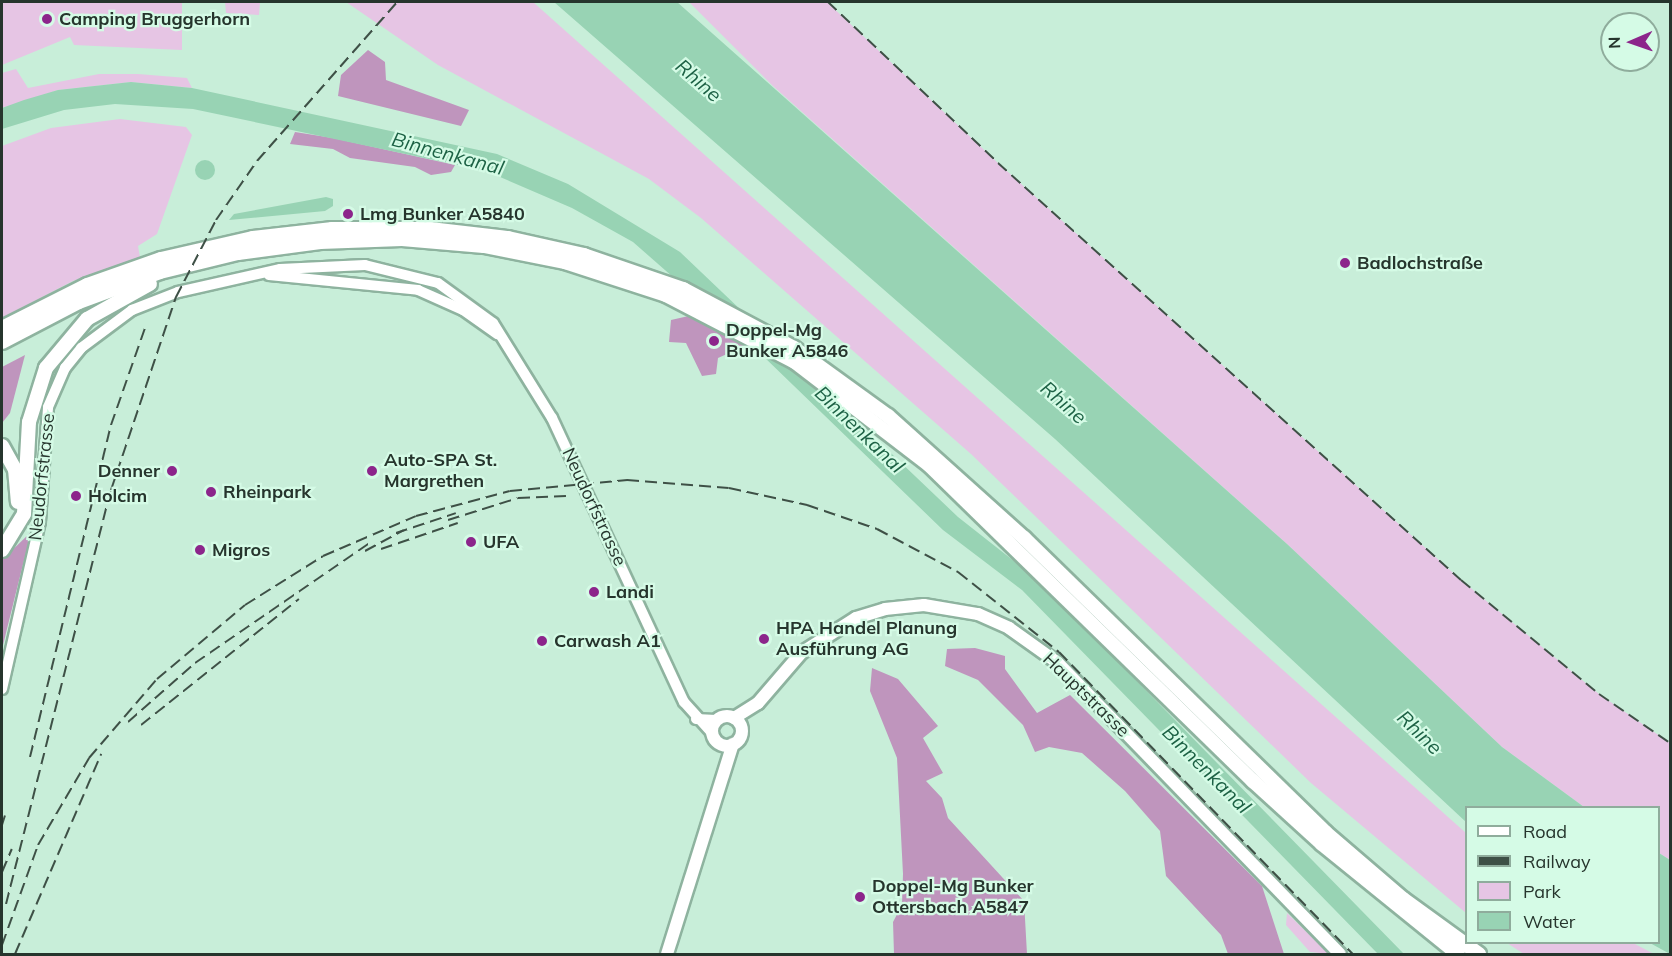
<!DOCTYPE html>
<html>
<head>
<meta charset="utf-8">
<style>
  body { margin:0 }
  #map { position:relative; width:1672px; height:956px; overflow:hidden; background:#c8eed9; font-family:Mulish,sans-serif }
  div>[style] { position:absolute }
  .green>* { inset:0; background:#e6c5e4 }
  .forest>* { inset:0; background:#bf95bd }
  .water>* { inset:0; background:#98d3b4 }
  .round { border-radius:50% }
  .roads { filter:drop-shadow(2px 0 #8eb39f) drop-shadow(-2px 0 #8eb39f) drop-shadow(0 2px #8eb39f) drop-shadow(0 -2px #8eb39f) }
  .secondary>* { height:10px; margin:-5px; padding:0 5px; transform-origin:5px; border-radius:5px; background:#fff }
  .primary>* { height:12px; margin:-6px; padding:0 6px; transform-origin:6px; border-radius:6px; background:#fff }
  .primary>.ring { margin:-6px; padding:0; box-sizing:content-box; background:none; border:12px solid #fff; border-radius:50% }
  .highway>* { height:14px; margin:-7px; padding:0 7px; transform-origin:7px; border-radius:7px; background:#fff }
  .rail>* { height:2px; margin-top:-1px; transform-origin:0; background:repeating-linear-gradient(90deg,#3e5046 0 12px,transparent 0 18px) }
  .dots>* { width:16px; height:16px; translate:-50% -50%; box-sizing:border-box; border:3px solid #d5fbe6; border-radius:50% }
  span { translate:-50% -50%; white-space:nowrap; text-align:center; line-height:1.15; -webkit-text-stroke:4.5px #d5fbe6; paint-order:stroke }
  .poi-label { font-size:18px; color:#26352d; font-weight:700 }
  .left { translate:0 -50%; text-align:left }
  .right { translate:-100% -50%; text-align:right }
  .street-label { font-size:18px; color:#26352d }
  .water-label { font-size:20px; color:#1d6245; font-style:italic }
  .frame { position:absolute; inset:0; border:3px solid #26352d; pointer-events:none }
  .legend { position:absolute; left:1465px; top:806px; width:195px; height:138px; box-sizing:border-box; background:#d5fbe6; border:2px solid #8fac9c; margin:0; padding:8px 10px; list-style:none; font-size:18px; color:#26352d }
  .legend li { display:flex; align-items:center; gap:12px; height:30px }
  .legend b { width:30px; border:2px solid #8fac9c }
  .north { position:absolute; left:1600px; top:12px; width:60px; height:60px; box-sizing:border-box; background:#d5fbe6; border:2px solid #8fac9c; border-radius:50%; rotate:268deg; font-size:16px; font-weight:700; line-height:24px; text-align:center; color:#26352d }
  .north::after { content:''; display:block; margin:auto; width:21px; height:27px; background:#8c258b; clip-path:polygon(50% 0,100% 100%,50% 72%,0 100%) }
</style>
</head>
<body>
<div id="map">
  <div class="green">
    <div style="clip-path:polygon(2px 2px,182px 2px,182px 50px,74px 45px,70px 37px,2px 65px)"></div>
    <div style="clip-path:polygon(183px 2px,260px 2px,259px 15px,226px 13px,225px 2px)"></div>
    <div style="clip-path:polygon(346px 2px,533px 2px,1466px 833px,1466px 913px,1311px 783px,971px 454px,701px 218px,649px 179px,438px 65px)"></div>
    <div style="clip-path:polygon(689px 2px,827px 2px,998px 163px,1461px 580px,1599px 694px,1670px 743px,1670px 860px,1659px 853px,1658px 808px,1584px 807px,1502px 747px,1287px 544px,773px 86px)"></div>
    <div style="clip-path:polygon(16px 69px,28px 88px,99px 74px,138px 74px,187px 78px,192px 88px,131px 82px,58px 90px,2px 108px,2px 73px)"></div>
    <div style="clip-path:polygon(120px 119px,186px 127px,192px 135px,157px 234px,138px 246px,140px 257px,73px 281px,2px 318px,2px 146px,51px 128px)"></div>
    <div style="clip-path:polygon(1287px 913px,1325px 950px,1329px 954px,1310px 952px,1286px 925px)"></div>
    <div style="clip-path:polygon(1507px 943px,1633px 943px,1654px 954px,1524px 954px)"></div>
  </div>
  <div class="forest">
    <div style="clip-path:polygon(368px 50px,385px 62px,386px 80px,469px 110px,461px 126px,338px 96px,341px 75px)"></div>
    <div style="clip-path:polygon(295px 132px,333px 138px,455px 165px,451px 172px,431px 175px,415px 167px,350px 158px,333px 149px,290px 144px)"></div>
    <div style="clip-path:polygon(693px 315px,745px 346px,718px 358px,716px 374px,702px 376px,686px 343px,669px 342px,671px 320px)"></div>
    <div style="clip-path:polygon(25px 355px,10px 413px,2px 423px,2px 367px)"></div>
    <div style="clip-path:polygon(31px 532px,2px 649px,2px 560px)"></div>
    <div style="clip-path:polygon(975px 648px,1005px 656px,1005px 669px,1037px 713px,1070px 695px,1262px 886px,1284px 954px,1228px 954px,1221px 935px,1166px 876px,1160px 831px,1125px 791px,1082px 753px,1049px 747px,1035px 752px,1023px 725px,978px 680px,945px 666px,947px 649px)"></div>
    <div style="clip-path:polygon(872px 668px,898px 679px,938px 726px,923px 738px,943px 773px,926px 781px,942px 798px,948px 818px,1024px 901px,1027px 954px,894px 954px,893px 922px,902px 905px,903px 874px,897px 758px,870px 691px)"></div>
  </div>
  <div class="water">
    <div style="clip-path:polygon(554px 2px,677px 2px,1287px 544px,1502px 747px,1584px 807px,1466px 808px,1466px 822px,1055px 439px)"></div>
    <div style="clip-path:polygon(131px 82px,192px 88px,497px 154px,568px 184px,680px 252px,958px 517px,1038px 580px,1404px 954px,1378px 954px,1022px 590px,943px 530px,763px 356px,633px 242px,572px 208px,486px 171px,193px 109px,115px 104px,64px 110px,2px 129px,2px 108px,24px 100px,58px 90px)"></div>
    <div class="round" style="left:195px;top:160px;width:20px;height:20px"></div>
    <div style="clip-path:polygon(326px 197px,333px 199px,333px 206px,325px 211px,229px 220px,234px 214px)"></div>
    <div style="clip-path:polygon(1659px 853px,1670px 860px,1670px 954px,1650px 943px,1658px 942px)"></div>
  </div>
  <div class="roads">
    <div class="secondary">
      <div style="left:269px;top:275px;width:150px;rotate:5.7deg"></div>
      <div style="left:418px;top:290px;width:49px;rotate:24deg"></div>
      <div style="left:463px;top:310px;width:42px;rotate:35.2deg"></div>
      <div style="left:2px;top:689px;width:171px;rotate:-77.2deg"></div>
      <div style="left:40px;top:522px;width:115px;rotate:-86deg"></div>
      <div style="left:48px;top:407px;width:43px;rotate:-66.4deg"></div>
      <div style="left:65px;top:368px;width:26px;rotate:-51deg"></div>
      <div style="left:81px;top:348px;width:64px;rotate:-36.7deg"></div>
      <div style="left:132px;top:310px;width:49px;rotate:-21.4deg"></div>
      <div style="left:178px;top:292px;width:105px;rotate:-12.7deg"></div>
      <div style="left:280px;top:269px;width:85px;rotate:-2.7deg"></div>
      <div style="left:365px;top:265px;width:75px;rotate:13.9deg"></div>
      <div style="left:438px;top:283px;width:68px;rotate:36deg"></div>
      <div style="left:493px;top:323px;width:112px;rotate:58.2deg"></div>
      <div style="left:552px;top:418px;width:313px;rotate:65.1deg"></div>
      <div style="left:684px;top:702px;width:42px;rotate:47.9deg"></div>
      <div style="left:696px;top:719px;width:20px;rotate:3deg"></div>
    </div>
    <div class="primary">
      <div class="ring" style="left:712px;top:716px;width:18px;height:18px"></div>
      <div style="left:734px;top:718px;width:28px;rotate:-32deg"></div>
      <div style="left:758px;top:703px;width:66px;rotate:-49.3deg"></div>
      <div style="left:801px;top:653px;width:65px;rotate:-32.5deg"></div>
      <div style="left:856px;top:618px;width:30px;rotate:-17deg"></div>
      <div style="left:885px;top:609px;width:39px;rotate:-6deg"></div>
      <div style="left:924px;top:605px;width:55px;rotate:9.5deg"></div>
      <div style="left:978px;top:614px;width:34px;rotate:24deg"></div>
      <div style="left:1009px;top:628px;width:60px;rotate:35.5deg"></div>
      <div style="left:1058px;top:663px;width:405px;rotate:45.9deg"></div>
      <div style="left:667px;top:954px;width:220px;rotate:-72.6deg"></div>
    </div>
    <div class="highway">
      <div style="left:2px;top:328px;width:95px;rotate:-26.8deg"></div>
      <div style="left:87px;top:285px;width:78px;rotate:-19.4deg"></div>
      <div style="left:161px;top:259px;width:94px;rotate:-12.9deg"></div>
      <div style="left:253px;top:238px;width:80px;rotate:-6.5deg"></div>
      <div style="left:332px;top:229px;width:98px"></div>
      <div style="left:430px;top:229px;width:79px;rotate:6.6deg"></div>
      <div style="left:508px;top:238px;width:78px;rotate:12.6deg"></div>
      <div style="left:584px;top:255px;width:105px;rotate:19deg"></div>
      <div style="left:683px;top:289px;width:126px;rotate:28deg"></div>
      <div style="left:794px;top:348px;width:116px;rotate:35.9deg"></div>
      <div style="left:888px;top:416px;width:183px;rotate:41.9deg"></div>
      <div style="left:1024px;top:538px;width:421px;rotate:44.3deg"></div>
      <div style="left:1325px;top:832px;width:103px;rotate:40.7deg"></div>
      <div style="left:1403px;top:899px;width:94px;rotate:35.9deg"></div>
      <div style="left:2px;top:342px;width:87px;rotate:-27.5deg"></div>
      <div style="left:79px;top:302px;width:86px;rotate:-20.3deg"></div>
      <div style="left:160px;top:272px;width:80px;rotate:-13.7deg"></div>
      <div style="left:238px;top:253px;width:83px;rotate:-7.6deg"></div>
      <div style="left:320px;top:242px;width:82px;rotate:-2.1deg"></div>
      <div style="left:402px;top:239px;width:82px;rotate:4.9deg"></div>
      <div style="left:484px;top:246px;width:83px;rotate:11.2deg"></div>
      <div style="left:565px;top:262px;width:106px;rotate:18.1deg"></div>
      <div style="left:666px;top:295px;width:145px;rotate:27.4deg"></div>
      <div style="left:795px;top:362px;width:169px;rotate:37.5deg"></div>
      <div style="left:929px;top:465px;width:453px;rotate:44.3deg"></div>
      <div style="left:1253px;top:781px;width:93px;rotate:42.4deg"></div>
      <div style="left:1322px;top:844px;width:175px;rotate:39deg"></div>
      <div style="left:2px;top:446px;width:26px;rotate:61deg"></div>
      <div style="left:15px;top:469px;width:33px;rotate:85deg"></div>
      <div style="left:2px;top:550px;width:42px;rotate:-58.6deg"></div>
      <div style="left:24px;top:514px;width:92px;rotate:-86.9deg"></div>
      <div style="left:29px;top:422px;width:57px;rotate:-72.5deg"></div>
      <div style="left:46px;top:368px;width:64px;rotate:-50.1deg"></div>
      <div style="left:87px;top:319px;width:72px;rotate:-29.1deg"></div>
    </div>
  </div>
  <div class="rail">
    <div style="left:828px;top:2px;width:234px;rotate:43.4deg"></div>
    <div style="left:998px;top:163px;width:623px;rotate:42.01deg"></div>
    <div style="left:1461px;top:580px;width:179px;rotate:39.6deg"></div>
    <div style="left:1599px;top:694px;width:86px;rotate:34.6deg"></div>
    <div style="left:448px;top:520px;width:73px;rotate:-17.4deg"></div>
    <div style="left:518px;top:498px;width:48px;rotate:-2.4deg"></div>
    <div style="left:396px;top:533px;width:63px;rotate:-18.4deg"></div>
    <div style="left:381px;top:549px;width:81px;rotate:-18.7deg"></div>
    <div style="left:365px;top:551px;width:44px;rotate:-28.3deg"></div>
    <div style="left:128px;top:722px;width:89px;rotate:-41.4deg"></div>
    <div style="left:195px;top:663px;width:214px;rotate:-34.5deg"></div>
    <div style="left:141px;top:725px;width:202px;rotate:-38.6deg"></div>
    <div style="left:30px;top:757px;width:342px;rotate:-76.3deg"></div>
    <div style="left:111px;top:425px;width:106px;rotate:-70.7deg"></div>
    <div style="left:2px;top:825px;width:10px;rotate:-73deg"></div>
    <div style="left:2px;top:872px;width:25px;rotate:-67deg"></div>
    <div style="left:6px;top:904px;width:427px;rotate:-75.8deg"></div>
    <div style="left:111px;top:490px;width:204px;rotate:-71.4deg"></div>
    <div style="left:176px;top:297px;width:87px;rotate:-62.5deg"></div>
    <div style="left:216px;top:220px;width:72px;rotate:-55.2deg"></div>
    <div style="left:257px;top:161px;width:212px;rotate:-48.6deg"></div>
    <div style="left:2px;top:945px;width:106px;rotate:-70.2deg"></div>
    <div style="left:38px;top:845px;width:101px;rotate:-59.6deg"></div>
    <div style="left:89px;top:758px;width:104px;rotate:-49.3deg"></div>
    <div style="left:157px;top:679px;width:115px;rotate:-40.1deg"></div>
    <div style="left:245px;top:605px;width:92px;rotate:-32.1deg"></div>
    <div style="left:323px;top:556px;width:101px;rotate:-23.3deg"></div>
    <div style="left:416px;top:516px;width:97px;rotate:-14.9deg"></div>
    <div style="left:510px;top:491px;width:118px;rotate:-5.4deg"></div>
    <div style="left:627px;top:480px;width:102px;rotate:4.5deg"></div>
    <div style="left:729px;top:488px;width:80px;rotate:12.3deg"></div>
    <div style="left:807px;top:505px;width:74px;rotate:18.9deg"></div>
    <div style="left:877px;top:529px;width:92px;rotate:28deg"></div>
    <div style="left:958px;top:572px;width:129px;rotate:38.4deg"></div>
    <div style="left:1059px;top:652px;width:421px;rotate:45.8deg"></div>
    <div style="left:15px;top:954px;width:218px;rotate:-66.7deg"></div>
  </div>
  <div class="dots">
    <div style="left:47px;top:19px;background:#8c258b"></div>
    <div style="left:348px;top:214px;background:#8c258b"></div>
    <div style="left:1345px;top:263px;background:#8c258b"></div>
    <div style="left:714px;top:341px;background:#8c258b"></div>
    <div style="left:172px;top:471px;background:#8c258b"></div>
    <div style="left:372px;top:471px;background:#8c258b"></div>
    <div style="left:211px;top:492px;background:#8c258b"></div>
    <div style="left:76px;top:496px;background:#8c258b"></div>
    <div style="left:471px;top:542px;background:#8c258b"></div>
    <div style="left:200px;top:550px;background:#8c258b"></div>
    <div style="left:594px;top:592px;background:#8c258b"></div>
    <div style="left:764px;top:639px;background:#8c258b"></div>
    <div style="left:542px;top:641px;background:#8c258b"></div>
    <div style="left:860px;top:897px;background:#8c258b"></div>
  </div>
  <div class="poi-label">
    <span class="left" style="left:59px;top:19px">Camping Bruggerhorn</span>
    <span class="left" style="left:360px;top:214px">Lmg Bunker A5840</span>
    <span class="left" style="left:1357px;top:263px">Badlochstraße</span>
    <span class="left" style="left:726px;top:341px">Doppel-Mg<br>Bunker A5846</span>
    <span class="left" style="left:384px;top:471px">Auto-SPA St.<br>Margrethen</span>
    <span class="right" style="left:160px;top:471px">Denner</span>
    <span class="left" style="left:223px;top:492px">Rheinpark</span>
    <span class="left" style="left:88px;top:496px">Holcim</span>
    <span class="left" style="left:483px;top:542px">UFA</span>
    <span class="left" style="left:212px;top:550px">Migros</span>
    <span class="left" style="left:606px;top:592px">Landi</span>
    <span class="left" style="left:776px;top:639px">HPA Handel Planung<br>Ausführung AG</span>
    <span class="left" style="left:554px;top:641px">Carwash A1</span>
    <span class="left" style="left:872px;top:897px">Doppel-Mg Bunker<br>Ottersbach A5847</span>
  </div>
  <div class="street-label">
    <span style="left:42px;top:477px;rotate:-84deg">Neudorfstrasse</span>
    <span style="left:594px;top:507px;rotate:65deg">Neudorfstrasse</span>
    <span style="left:1086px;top:695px;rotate:44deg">Hauptstrasse</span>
  </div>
  <div class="water-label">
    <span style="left:699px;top:80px;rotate:41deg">Rhine</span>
    <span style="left:448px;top:153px;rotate:15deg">Binnenkanal</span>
    <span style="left:1064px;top:402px;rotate:41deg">Rhine</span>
    <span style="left:860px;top:429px;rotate:44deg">Binnenkanal</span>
    <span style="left:1420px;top:732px;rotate:44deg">Rhine</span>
    <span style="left:1207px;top:769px;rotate:45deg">Binnenkanal</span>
  </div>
  <div class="frame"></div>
  <ul class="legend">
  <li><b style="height:8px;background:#fff"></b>Road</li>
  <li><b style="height:8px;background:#3e5046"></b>Railway</li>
  <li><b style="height:16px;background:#e6c5e4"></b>Park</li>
  <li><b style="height:16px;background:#98d3b4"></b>Water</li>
  </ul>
  <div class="north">N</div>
</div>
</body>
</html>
